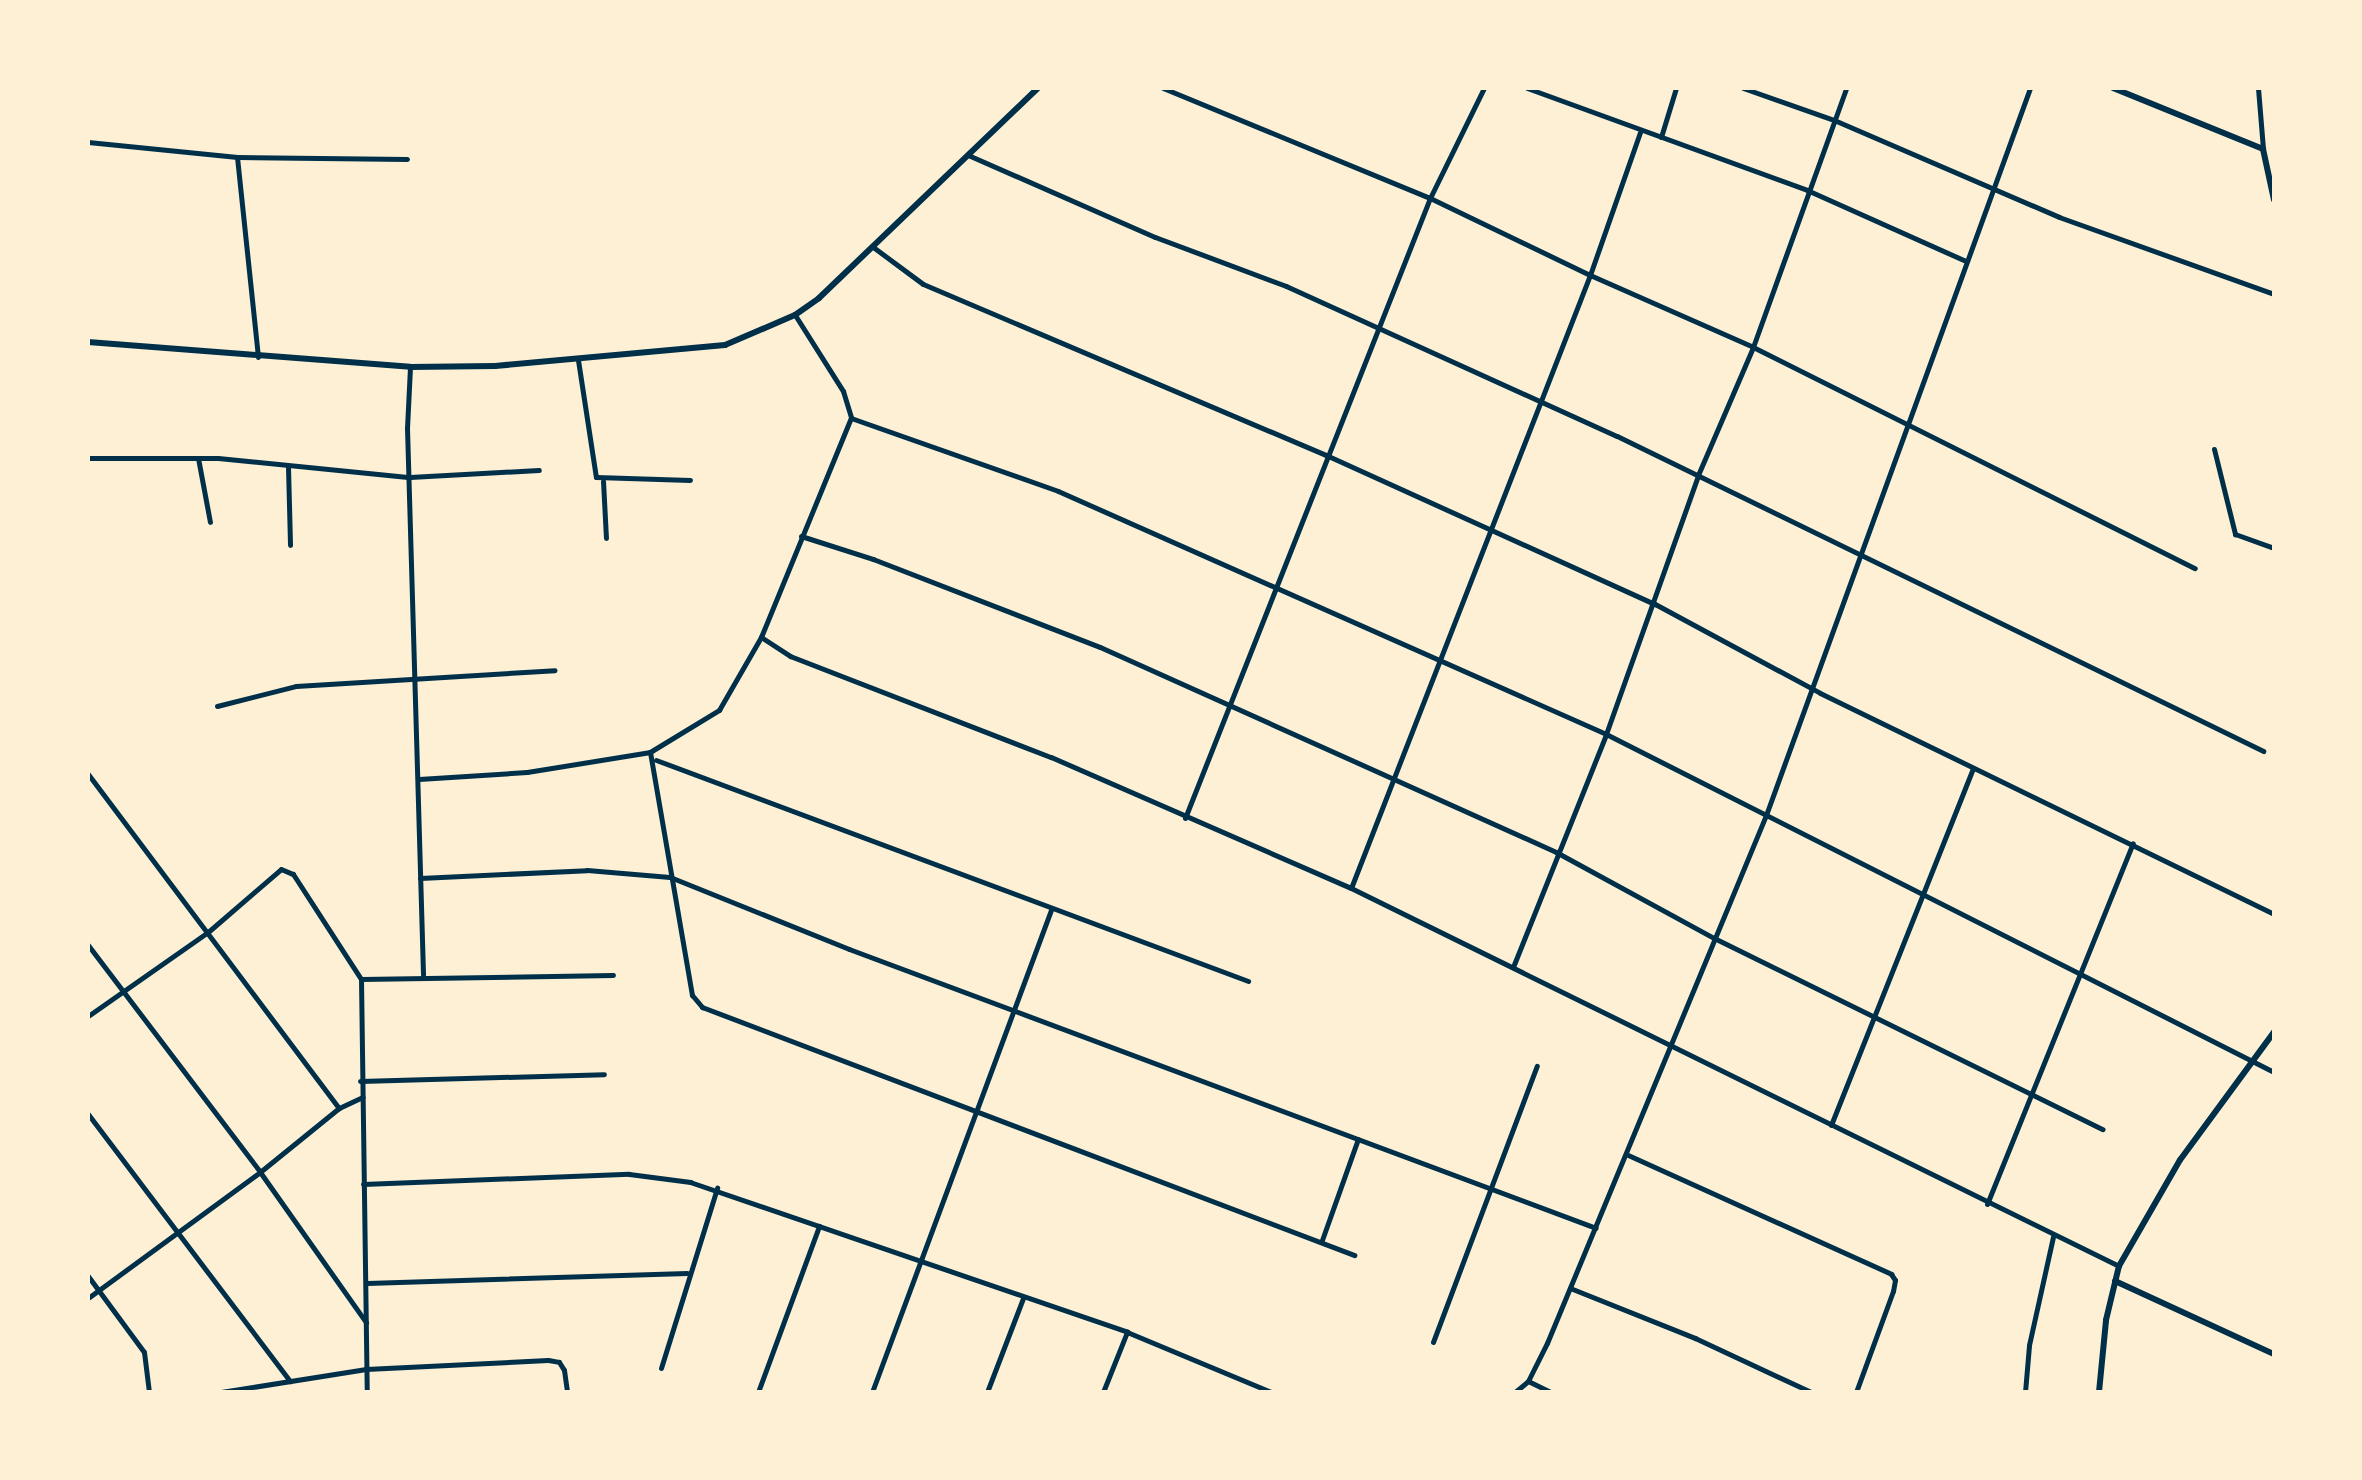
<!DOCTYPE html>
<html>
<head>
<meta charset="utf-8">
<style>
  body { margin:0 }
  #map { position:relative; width:2362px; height:1480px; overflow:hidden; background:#fdf0d5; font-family:Jost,sans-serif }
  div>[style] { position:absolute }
  .minor>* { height:5px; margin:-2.5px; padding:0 2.5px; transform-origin:2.5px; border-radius:2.5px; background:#003049 }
  .tertiary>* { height:6px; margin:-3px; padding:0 3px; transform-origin:3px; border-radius:3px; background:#003049 }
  span { translate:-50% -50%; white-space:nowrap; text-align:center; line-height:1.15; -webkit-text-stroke:9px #fdf0d5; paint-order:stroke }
  .frame { position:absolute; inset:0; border:90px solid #fdf0d5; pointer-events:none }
</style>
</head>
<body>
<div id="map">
  <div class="minor">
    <div style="left:1163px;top:88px;width:289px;rotate:22.4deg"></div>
    <div style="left:1430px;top:198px;width:178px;rotate:25.7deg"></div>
    <div style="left:1590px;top:275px;width:178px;rotate:23.8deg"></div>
    <div style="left:1753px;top:347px;width:494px;rotate:26.6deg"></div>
    <div style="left:1527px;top:88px;width:298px;rotate:20deg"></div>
    <div style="left:1807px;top:190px;width:174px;rotate:24.1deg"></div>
    <div style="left:1743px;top:88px;width:96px;rotate:19.4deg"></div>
    <div style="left:1834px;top:120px;width:245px;rotate:23.3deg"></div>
    <div style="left:2059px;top:217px;width:228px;rotate:19.7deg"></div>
    <div style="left:2258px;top:88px;width:61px;rotate:85.3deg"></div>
    <div style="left:1661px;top:137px;width:51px;rotate:-73deg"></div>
    <div style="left:88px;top:142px;width:150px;rotate:5.7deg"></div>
    <div style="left:237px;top:157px;width:170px;rotate:0.7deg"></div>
    <div style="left:968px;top:155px;width:204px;rotate:23.7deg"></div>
    <div style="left:1155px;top:237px;width:140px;rotate:20.5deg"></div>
    <div style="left:1286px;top:286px;width:363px;rotate:24.4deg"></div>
    <div style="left:1617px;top:436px;width:719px;rotate:25.99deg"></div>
    <div style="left:237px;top:157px;width:201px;rotate:84deg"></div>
    <div style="left:873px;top:247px;width:62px;rotate:36.5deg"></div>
    <div style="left:923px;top:284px;width:438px;rotate:23deg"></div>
    <div style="left:1326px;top:455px;width:361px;rotate:24.4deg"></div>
    <div style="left:1655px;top:604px;width:187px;rotate:28.3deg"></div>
    <div style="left:1820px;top:693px;width:505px;rotate:25.96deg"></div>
    <div style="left:795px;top:315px;width:90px;rotate:57.7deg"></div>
    <div style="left:843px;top:391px;width:27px;rotate:73deg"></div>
    <div style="left:578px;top:360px;width:118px;rotate:81.3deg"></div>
    <div style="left:596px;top:477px;width:94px;rotate:1.8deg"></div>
    <div style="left:410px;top:367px;width:61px;rotate:92.8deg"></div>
    <div style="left:407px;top:428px;width:547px;rotate:88.32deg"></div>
    <div style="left:851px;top:418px;width:219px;rotate:19.4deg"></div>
    <div style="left:1058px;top:491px;width:599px;rotate:23.91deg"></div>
    <div style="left:1606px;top:734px;width:749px;rotate:26.84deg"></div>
    <div style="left:2214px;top:449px;width:88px;rotate:76.1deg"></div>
    <div style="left:2235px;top:534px;width:41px;rotate:19.7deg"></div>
    <div style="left:88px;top:458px;width:130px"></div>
    <div style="left:218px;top:458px;width:193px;rotate:5.7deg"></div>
    <div style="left:410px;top:477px;width:129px;rotate:-3.1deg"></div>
    <div style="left:198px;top:458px;width:65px;rotate:79.4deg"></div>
    <div style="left:288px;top:467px;width:78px;rotate:88.5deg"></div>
    <div style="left:603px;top:481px;width:57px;rotate:87deg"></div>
    <div style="left:801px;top:536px;width:76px;rotate:17.7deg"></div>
    <div style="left:873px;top:559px;width:243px;rotate:21.2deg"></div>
    <div style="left:1100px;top:647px;width:500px;rotate:24.2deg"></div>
    <div style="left:1556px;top:852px;width:180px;rotate:28.6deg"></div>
    <div style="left:1714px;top:938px;width:433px;rotate:26.2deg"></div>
    <div style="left:761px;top:637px;width:35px;rotate:33deg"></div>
    <div style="left:790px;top:656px;width:280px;rotate:21.2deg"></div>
    <div style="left:1051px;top:757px;width:327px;rotate:23.6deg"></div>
    <div style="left:1351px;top:888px;width:856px;rotate:26.21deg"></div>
    <div style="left:217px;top:706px;width:81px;rotate:-14.2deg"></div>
    <div style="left:296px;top:686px;width:259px;rotate:-3.5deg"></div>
    <div style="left:650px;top:752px;width:247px;rotate:80.2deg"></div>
    <div style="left:692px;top:995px;width:16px;rotate:50deg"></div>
    <div style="left:702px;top:1007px;width:698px;rotate:20.83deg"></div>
    <div style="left:656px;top:760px;width:632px;rotate:20.47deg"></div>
    <div style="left:88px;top:774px;width:418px;rotate:53.1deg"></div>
    <div style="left:419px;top:779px;width:108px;rotate:-3.7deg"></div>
    <div style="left:527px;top:772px;width:125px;rotate:-9.2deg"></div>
    <div style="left:650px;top:752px;width:81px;rotate:-31.3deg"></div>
    <div style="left:719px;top:710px;width:84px;rotate:-60.1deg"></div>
    <div style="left:761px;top:637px;width:237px;rotate:-67.7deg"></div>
    <div style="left:1185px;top:818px;width:667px;rotate:-68.44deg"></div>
    <div style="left:1430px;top:198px;width:123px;rotate:-63.9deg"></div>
    <div style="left:420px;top:878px;width:167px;rotate:-2.7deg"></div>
    <div style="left:587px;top:870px;width:83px;rotate:4.8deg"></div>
    <div style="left:670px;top:877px;width:193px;rotate:21.9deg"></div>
    <div style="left:849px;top:949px;width:797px;rotate:20.48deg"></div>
    <div style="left:1351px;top:888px;width:658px;rotate:-68.7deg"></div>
    <div style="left:1590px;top:275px;width:151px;rotate:-70.7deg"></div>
    <div style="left:88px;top:945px;width:285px;rotate:52.8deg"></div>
    <div style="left:260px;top:1172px;width:184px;rotate:54.8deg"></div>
    <div style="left:1513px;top:967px;width:251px;rotate:-68.2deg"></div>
    <div style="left:1606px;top:734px;width:275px;rotate:-70.4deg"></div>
    <div style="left:1698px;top:475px;width:139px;rotate:-66.7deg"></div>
    <div style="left:1753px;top:347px;width:275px;rotate:-70.2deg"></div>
    <div style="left:361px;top:979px;width:413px;rotate:89.2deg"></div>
    <div style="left:361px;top:979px;width:252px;rotate:-0.9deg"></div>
    <div style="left:88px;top:1016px;width:146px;rotate:-35deg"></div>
    <div style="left:208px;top:932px;width:96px;rotate:-40.8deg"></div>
    <div style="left:281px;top:869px;width:13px;rotate:23deg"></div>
    <div style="left:293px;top:874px;width:125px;rotate:57.1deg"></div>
    <div style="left:360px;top:1081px;width:244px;rotate:-1.6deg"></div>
    <div style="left:88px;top:1114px;width:335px;rotate:52.9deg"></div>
    <div style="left:1831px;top:1125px;width:384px;rotate:-68.3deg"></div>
    <div style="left:1628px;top:1155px;width:289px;rotate:24.3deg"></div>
    <div style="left:1891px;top:1274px;width:7px;rotate:56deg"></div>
    <div style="left:1895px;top:1280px;width:11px;rotate:100deg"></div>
    <div style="left:1893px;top:1291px;width:108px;rotate:110.1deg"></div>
    <div style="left:363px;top:1184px;width:266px;rotate:-2.2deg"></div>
    <div style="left:629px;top:1174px;width:62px;rotate:7.5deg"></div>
    <div style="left:690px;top:1182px;width:462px;rotate:18.9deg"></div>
    <div style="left:1127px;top:1332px;width:156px;rotate:22.6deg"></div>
    <div style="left:1987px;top:1204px;width:389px;rotate:-68deg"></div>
    <div style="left:1322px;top:1240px;width:107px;rotate:-70.4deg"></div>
    <div style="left:88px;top:1276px;width:94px;rotate:53.6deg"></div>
    <div style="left:144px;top:1352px;width:40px;rotate:82.9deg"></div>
    <div style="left:367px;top:1283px;width:320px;rotate:-1.8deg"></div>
    <div style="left:1570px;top:1288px;width:135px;rotate:21.8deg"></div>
    <div style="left:1695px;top:1338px;width:128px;rotate:25deg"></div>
    <div style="left:88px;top:1298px;width:213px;rotate:-36.2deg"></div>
    <div style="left:260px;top:1172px;width:102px;rotate:-39deg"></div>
    <div style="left:339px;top:1108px;width:26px;rotate:-25deg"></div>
    <div style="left:1433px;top:1342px;width:295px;rotate:-69.4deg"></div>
    <div style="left:661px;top:1368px;width:189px;rotate:-72.7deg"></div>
    <div style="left:1528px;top:1381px;width:25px;rotate:26deg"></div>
    <div style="left:221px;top:1392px;width:147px;rotate:-9deg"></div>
    <div style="left:366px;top:1369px;width:182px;rotate:-2.8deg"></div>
    <div style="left:548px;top:1360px;width:11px;rotate:10deg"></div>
    <div style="left:559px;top:1362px;width:9px;rotate:58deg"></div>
    <div style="left:564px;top:1370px;width:22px;rotate:82deg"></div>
    <div style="left:758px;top:1392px;width:177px;rotate:-69.8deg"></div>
    <div style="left:872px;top:1392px;width:514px;rotate:-69.63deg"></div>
    <div style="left:987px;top:1392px;width:101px;rotate:-69deg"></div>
    <div style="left:1103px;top:1392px;width:65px;rotate:-68.2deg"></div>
    <div style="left:1515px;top:1392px;width:17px;rotate:-40deg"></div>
    <div style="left:1528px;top:1381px;width:42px;rotate:-63.4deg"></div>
    <div style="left:1547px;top:1343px;width:572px;rotate:-67.47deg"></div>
    <div style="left:1766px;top:815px;width:773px;rotate:-70.04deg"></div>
    <div style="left:2025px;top:1392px;width:47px;rotate:-85.1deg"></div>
    <div style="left:2029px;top:1345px;width:111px;rotate:-77.5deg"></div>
    <div style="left:2273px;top:1392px;width:2px;rotate:-63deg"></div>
  </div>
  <div class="tertiary">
    <div style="left:2113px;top:88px;width:162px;rotate:22.1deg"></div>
    <div style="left:2263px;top:149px;width:52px;rotate:77.8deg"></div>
    <div style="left:88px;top:342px;width:323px;rotate:4.4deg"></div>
    <div style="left:410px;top:367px;width:85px;rotate:-0.7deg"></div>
    <div style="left:495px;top:366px;width:231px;rotate:-5.2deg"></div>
    <div style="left:725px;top:345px;width:76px;rotate:-23.2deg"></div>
    <div style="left:795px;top:315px;width:29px;rotate:-35deg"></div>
    <div style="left:819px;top:298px;width:303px;rotate:-43.8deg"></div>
    <div style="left:2115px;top:1281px;width:175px;rotate:24.7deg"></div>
    <div style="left:2099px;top:1392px;width:72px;rotate:-84.4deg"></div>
    <div style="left:2106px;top:1320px;width:56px;rotate:-76.5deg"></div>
    <div style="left:2119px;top:1266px;width:122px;rotate:-60.1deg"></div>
    <div style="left:2180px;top:1160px;width:159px;rotate:-53.7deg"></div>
  </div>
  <div class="frame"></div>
</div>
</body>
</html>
